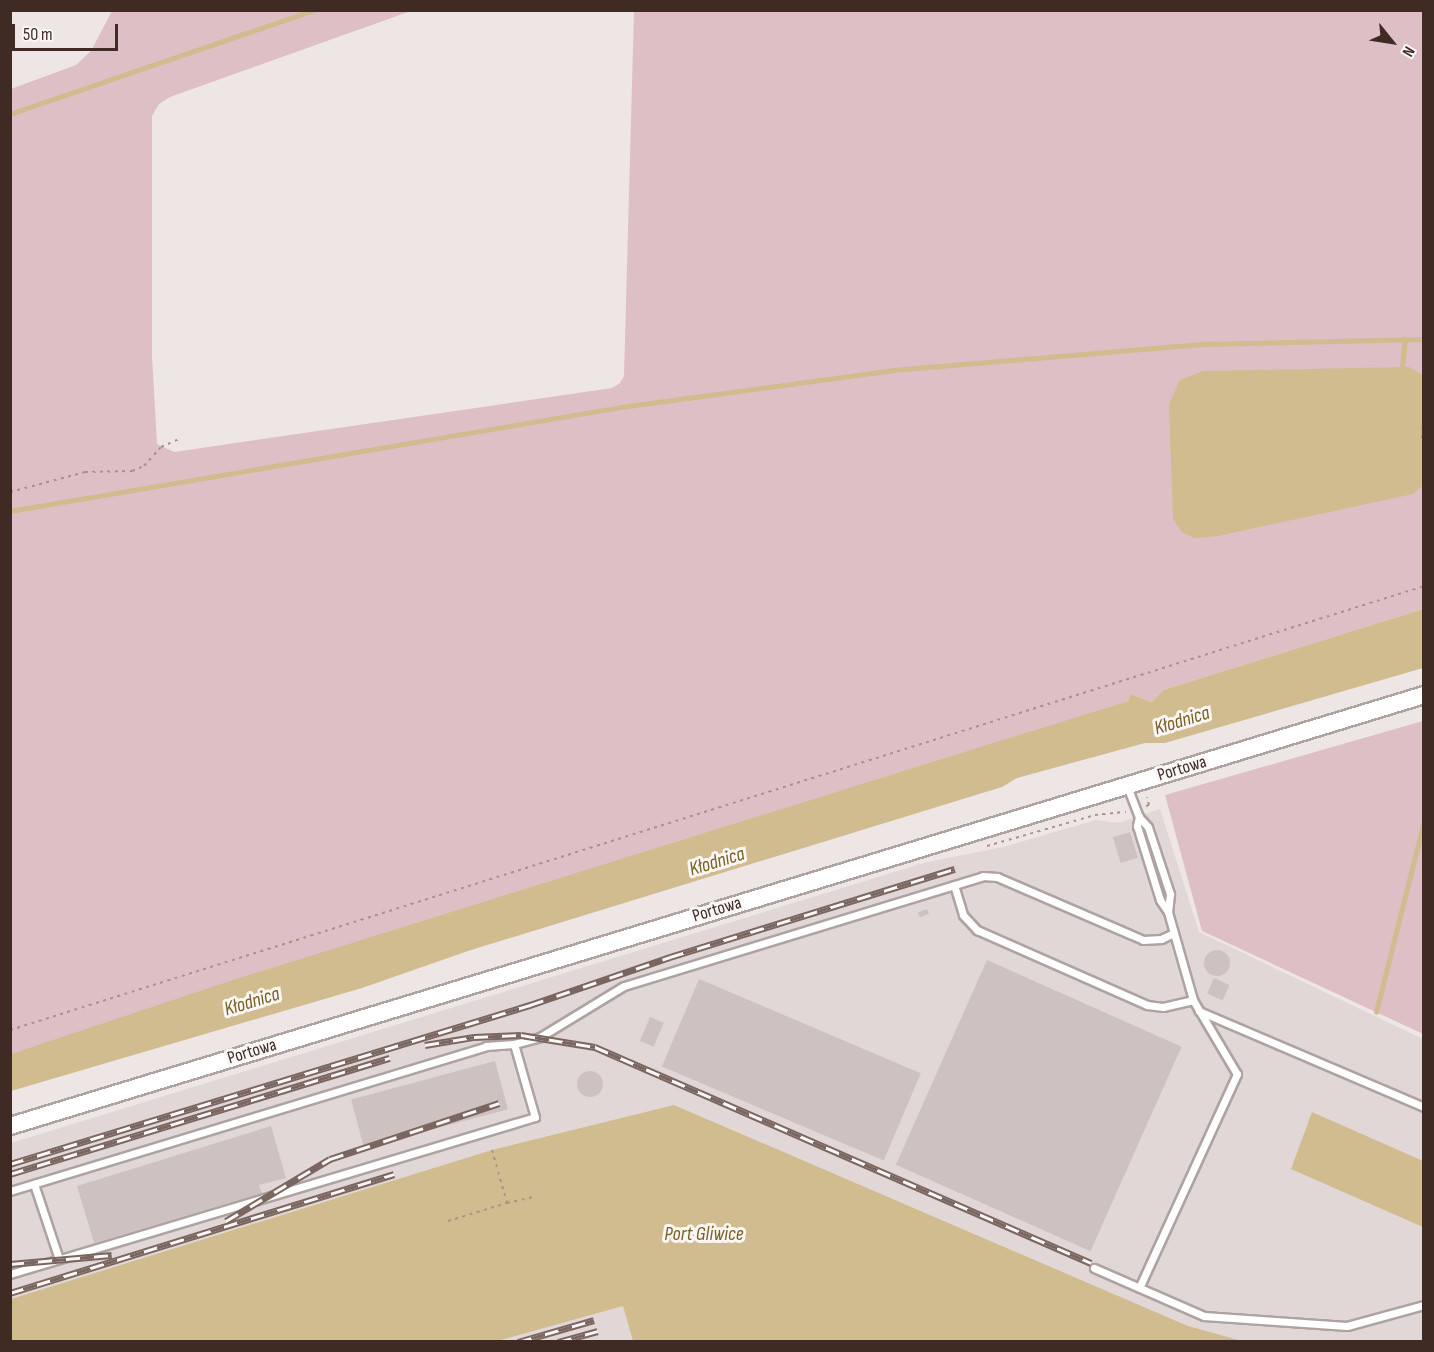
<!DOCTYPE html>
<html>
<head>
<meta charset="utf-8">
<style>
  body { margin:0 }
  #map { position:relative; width:1434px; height:1352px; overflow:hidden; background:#ede6e5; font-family:"Sofia Sans Condensed",sans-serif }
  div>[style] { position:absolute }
  .built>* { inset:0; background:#e1d7d6 }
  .green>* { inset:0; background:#debfc5 }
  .water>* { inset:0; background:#d0bc8f }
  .stream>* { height:4.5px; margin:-2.25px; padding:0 2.25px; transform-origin:2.25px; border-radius:2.25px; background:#d0bc8f }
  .building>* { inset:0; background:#cec2c1; transform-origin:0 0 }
  .round { border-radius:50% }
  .path>* { height:2px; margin-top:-1px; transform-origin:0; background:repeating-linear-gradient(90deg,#b09086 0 3px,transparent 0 7.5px) }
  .roads { filter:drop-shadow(2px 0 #aea3a0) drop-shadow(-2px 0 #aea3a0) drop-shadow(0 2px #aea3a0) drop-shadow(0 -2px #aea3a0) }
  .service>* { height:7px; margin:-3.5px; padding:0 3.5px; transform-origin:3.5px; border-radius:3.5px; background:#fff }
  .tertiary>* { height:16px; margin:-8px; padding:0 8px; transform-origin:8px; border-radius:8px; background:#fff }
  .rail>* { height:7px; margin-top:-3.5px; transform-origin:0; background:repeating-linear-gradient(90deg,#faf6f5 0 14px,#7a665f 0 28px); box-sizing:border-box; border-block:2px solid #7a665f }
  span { translate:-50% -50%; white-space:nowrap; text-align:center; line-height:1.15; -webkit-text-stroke:6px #faf6f5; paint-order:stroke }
  .street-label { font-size:18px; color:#3f2b24 }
  .water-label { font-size:20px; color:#795f20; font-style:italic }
  .frame { position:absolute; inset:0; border:12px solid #3f2b24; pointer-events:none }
  .north { position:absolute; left:1362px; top:12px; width:60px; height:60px; -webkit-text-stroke:4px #faf6f5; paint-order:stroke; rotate:120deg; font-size:16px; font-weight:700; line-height:24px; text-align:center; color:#3f2b24 }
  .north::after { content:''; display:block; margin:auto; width:21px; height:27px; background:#3f2b24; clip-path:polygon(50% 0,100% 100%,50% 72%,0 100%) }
  .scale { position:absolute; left:12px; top:24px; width:106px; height:27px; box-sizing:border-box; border:3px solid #3f2b24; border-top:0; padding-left:8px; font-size:18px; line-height:21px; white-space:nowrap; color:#3f2b24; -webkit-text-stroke:4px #faf6f5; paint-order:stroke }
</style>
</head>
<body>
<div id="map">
  <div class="built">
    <div style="clip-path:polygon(1160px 809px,1199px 932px,1423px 1039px,1423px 1341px,11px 1342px,11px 1143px,927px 862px,1003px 847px,1096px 820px,1118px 823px)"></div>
  </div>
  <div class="green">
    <div style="clip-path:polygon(112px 11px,411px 11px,170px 97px,159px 104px,152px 116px,152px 356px,157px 444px,174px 452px,612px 388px,620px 383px,624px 376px,634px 11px,1423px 11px,1423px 609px,1163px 690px,1152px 702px,1131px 694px,1128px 701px,11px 1054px,11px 89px,76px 65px,91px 51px)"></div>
    <div style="clip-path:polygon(1423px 721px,1424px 721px,1423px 1034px,1202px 931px,1165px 795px)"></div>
  </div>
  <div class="water">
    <div style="clip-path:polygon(1409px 367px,1421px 374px,1424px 382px,1422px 486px,1413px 494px,1218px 536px,1194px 538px,1182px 532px,1173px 519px,1169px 404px,1180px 380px,1203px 371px)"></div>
    <div style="clip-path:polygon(1423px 609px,1423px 668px,1165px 743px,1145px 743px,1017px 778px,1002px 787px,468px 951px,362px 988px,11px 1091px,11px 1054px,227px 982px,1128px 701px,1131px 694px,1152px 702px,1163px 690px)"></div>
    <div style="clip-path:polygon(674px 1105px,1188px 1326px,1242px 1341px,633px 1341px,623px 1306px,497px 1341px,11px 1341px,11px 1299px,492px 1150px)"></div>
    <div style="clip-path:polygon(1312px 1112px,1423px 1161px,1423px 1227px,1291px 1169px)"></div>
  </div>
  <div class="stream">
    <div style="left:10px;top:114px;width:321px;rotate:-18.9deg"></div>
    <div style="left:1402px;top:367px;width:28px;rotate:-84deg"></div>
    <div style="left:10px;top:511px;width:620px;rotate:-9.66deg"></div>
    <div style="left:621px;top:407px;width:275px;rotate:-7.7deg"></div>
    <div style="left:893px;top:370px;width:313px;rotate:-4.8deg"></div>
    <div style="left:1205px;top:344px;width:219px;rotate:-1.3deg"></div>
    <div style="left:1376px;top:1012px;width:197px;rotate:-75.9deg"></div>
  </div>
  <div class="building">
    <div style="left:1130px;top:832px;width:27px;height:18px;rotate:73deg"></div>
    <div style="left:927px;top:909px;width:5px;height:10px;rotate:68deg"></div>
    <div class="round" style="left:1204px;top:950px;width:26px;height:26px"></div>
    <div style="left:987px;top:960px;width:213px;height:224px;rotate:24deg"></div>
    <div style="left:1214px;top:978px;width:17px;height:17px;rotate:24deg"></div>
    <div style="left:699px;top:979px;width:241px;height:95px;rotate:23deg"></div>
    <div style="left:650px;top:1017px;width:15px;height:26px;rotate:23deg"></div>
    <div style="left:495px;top:1061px;width:50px;height:149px;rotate:75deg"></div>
    <div class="round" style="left:577px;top:1071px;width:26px;height:26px"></div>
    <div style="clip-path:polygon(271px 1126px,286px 1178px,259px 1185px,262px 1193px,94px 1243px,77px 1186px)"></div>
  </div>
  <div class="path">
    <div style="left:1422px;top:438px;width:13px;rotate:-86deg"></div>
    <div style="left:10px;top:492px;width:78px;rotate:-14.9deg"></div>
    <div style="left:85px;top:472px;width:47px;rotate:-1.2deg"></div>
    <div style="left:132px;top:471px;width:13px;rotate:-23deg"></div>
    <div style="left:144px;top:466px;width:25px;rotate:-48deg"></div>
    <div style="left:161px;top:447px;width:20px;rotate:-24deg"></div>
    <div style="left:1146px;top:806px;width:3px;rotate:-18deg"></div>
    <div style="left:1149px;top:805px;width:8px;rotate:-104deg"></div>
    <div style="left:987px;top:846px;width:112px;rotate:-16deg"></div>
    <div style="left:1095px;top:815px;width:31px;rotate:-6deg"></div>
    <div style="left:10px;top:1030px;width:1482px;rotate:-17.43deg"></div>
    <div style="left:492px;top:1150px;width:55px;rotate:74.2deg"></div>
    <div style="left:507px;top:1203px;width:27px;rotate:-13deg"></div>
    <div style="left:448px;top:1221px;width:62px;rotate:-17deg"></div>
  </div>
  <div class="roads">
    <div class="service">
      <div style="left:1127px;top:786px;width:33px;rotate:69deg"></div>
      <div style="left:1139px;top:817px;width:13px;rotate:48deg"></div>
      <div style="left:1148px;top:827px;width:71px;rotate:71.8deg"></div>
      <div style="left:1170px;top:894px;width:18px;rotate:96deg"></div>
      <div style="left:1139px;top:817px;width:9px;rotate:103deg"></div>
      <div style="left:1137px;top:826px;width:77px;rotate:72.7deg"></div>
      <div style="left:1160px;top:900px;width:14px;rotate:56deg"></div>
      <div style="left:1168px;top:912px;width:91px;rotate:74.1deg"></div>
      <div style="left:1193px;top:1000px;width:86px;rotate:59.3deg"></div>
      <div style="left:1237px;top:1074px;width:235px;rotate:114.6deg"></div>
      <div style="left:954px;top:885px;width:31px;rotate:73deg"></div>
      <div style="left:963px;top:915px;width:21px;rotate:47deg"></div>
      <div style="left:977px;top:930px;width:186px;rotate:23.8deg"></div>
      <div style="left:1147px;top:1005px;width:16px;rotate:7deg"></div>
      <div style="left:1163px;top:1007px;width:31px;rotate:-13deg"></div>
      <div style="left:1199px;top:1011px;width:245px;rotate:23.1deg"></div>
      <div style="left:514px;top:1044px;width:27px;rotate:-15deg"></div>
      <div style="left:540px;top:1037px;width:98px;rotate:-31.3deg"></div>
      <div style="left:624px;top:986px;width:375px;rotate:-17deg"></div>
      <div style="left:983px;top:876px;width:14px;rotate:4deg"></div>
      <div style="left:997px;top:877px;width:159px;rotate:23.3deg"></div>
      <div style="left:1143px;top:940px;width:18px;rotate:-3deg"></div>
      <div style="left:1161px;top:939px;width:14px;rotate:-25deg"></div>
      <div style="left:34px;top:1184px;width:79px;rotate:71.6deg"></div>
      <div style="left:10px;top:1191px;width:498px;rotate:-16.9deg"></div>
      <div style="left:486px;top:1046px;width:28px;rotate:-4deg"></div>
      <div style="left:514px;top:1044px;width:76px;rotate:74deg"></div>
      <div style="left:535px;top:1117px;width:548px;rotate:163.35deg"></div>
      <div style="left:1094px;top:1268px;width:120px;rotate:23.6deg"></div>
      <div style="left:1204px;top:1316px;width:143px;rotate:4deg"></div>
      <div style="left:1347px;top:1326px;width:80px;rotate:-15.3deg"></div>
    </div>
    <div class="tertiary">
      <div style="left:10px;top:1126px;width:1478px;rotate:-16.95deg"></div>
    </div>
  </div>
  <div class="rail">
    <div style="left:425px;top:1045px;width:50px;rotate:-9.3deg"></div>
    <div style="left:474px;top:1037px;width:47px;rotate:-2.4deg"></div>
    <div style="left:521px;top:1035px;width:75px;rotate:9.2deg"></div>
    <div style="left:595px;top:1047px;width:541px;rotate:23.53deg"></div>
    <div style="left:10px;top:1164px;width:544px;rotate:-17deg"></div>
    <div style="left:530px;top:1005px;width:148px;rotate:-18.9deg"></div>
    <div style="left:670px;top:957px;width:298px;rotate:-17.2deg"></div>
    <div style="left:10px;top:1174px;width:397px;rotate:-17deg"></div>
    <div style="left:226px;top:1221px;width:121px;rotate:-30.8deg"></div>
    <div style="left:330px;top:1159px;width:178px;rotate:-18.3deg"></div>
    <div style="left:10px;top:1264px;width:102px;rotate:-5deg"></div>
    <div style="left:10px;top:1293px;width:402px;rotate:-17.2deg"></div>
    <div style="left:518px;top:1342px;width:79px;rotate:-16.1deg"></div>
    <div style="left:558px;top:1342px;width:41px;rotate:-15.4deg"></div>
  </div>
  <div class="street-label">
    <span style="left:1182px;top:769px;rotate:-17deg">Portowa</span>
    <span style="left:717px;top:910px;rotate:-17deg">Portowa</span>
    <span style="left:252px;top:1052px;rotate:-17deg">Portowa</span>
  </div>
  <div class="water-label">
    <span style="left:1182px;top:721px;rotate:-17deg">Kłodnica</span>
    <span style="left:717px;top:862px;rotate:-17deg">Kłodnica</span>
    <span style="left:252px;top:1002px;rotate:-17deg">Kłodnica</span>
    <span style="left:704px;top:1234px">Port Gliwice</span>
  </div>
  <div class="frame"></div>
  <div class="north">N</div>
  <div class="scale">50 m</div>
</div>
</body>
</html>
